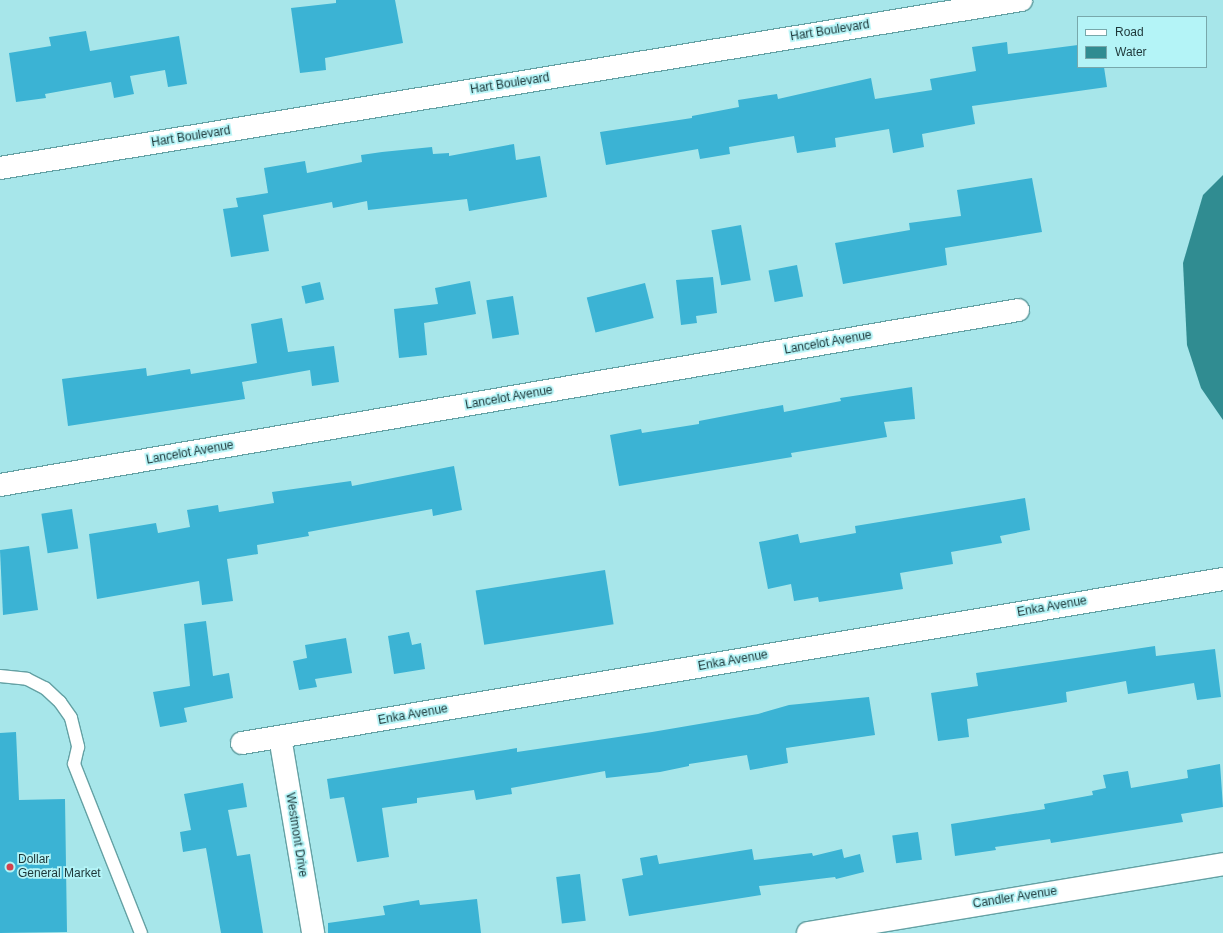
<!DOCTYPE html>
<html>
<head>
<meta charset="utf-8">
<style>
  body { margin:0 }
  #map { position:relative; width:1223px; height:933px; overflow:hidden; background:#a7e6ea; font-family:Arial,sans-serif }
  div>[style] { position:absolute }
  .water>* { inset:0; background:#308c91 }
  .building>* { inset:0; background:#3bb3d4; transform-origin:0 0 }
  .roads { filter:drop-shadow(1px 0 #64a1a4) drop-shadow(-1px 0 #64a1a4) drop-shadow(0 1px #64a1a4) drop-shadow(0 -1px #64a1a4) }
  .service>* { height:12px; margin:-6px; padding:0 6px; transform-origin:6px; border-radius:6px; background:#fff }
  .minor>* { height:22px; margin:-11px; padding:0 11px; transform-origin:11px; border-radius:11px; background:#fff }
  .dots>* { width:11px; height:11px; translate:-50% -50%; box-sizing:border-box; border:2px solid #b4f4f7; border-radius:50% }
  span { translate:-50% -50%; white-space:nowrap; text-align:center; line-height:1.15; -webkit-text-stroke:3.5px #b4f4f7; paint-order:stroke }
  .street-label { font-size:12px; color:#1d3638 }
  .poi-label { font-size:12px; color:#1d3638 }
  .left { translate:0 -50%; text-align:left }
  .legend { position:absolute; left:1077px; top:16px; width:130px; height:52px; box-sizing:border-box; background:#b4f4f7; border:1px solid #78a8ab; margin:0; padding:5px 7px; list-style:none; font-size:12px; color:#1d3638 }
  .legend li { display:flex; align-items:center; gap:8px; height:20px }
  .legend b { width:20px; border:1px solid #78a8ab }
</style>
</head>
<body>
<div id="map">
  <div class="water">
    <div style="clip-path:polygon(1223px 175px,1223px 420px,1201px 388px,1187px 345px,1183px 263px,1203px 195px)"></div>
  </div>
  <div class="building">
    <div style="clip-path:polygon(336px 0,395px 0,403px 43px,325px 58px,326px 70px,300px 73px,291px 8px,336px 3px)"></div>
    <div style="clip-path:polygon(86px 31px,90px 51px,179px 36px,187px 84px,168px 87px,165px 70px,130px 76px,134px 94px,114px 98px,111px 82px,45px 94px,46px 98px,16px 102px,9px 53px,51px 46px,49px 37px)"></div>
    <div style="clip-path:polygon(1007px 42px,1008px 54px,1078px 45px,1078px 67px,1104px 67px,1107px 87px,972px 106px,975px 124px,922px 134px,924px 147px,893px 153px,889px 129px,835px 138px,836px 147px,797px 153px,794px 136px,729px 147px,730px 154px,700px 159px,698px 149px,606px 165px,600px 132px,692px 118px,692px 116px,739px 107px,738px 100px,777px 94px,778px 99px,871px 78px,875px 99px,932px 90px,930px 79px,976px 71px,972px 47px)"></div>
    <div style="clip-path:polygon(514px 144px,516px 160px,540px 156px,547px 197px,469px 211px,467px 199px,368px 210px,367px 201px,333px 208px,332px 202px,263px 215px,269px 251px,231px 257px,223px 209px,238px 207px,236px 198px,268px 193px,264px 168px,305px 161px,307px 173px,362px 162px,361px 155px,382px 152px,432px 147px,433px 154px,449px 153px,449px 156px)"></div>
    <div style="clip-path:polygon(1032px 178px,1042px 232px,945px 248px,947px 265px,843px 284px,835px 243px,910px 230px,909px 223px,961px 216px,957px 190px)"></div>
    <div style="left:741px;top:225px;width:56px;height:30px;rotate:80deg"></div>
    <div style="left:797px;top:265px;width:32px;height:29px;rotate:79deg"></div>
    <div style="clip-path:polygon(713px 277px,717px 313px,696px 316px,697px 323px,681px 325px,676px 280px)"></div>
    <div style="clip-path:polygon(470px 281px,476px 314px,424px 323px,427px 355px,399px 358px,394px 309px,438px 304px,435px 288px)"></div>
    <div style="left:320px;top:282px;width:18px;height:19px;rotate:77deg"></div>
    <div style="left:645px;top:283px;width:36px;height:60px;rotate:76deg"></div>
    <div style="left:513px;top:296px;width:39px;height:27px;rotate:81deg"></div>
    <div style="clip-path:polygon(282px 318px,288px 352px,334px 346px,339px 382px,312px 386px,310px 370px,242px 382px,245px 399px,68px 426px,62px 379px,146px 368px,147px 376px,190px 369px,191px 374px,257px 363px,251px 324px)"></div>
    <div style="clip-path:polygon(912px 387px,915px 419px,884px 422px,887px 437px,791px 453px,792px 457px,619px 486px,610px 435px,641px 429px,642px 433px,699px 424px,699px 421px,783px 405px,784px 412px,841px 401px,840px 398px)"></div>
    <div style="clip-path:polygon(454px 466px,462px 510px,433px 516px,432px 509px,308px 532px,309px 536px,257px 545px,258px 554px,227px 559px,233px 601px,202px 605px,199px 581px,97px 599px,89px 534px,156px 523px,158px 533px,190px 527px,187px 510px,218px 505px,219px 512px,274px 503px,272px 492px,351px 481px,352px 486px)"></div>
    <div style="clip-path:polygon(1025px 498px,1030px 530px,1000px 536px,1002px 543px,951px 552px,953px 564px,900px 573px,903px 589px,819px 602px,818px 597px,794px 601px,791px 584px,768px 589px,759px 542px,798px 534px,800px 543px,856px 533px,855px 526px)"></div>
    <div style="left:72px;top:509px;width:40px;height:31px;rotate:81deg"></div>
    <div style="clip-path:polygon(29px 546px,38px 610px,3px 615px,0 550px)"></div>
    <div style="left:605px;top:570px;width:55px;height:131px;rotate:81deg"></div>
    <div style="clip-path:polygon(206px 621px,213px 676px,229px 673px,233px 698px,184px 708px,187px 722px,160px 727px,153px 692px,190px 686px,184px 624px)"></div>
    <div style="clip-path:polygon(409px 632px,412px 645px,421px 643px,425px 669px,394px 674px,388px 636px)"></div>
    <div style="clip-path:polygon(346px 638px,352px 673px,315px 679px,317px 687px,299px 690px,293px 661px,307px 658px,305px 645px)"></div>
    <div style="clip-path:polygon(1155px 646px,1156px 656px,1215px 649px,1221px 697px,1197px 700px,1194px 683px,1128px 694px,1126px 681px,1066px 692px,1067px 702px,967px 719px,969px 737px,938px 741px,931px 693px,978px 686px,976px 673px)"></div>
    <div style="clip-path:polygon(869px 697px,875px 735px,786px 748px,788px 763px,750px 770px,747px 755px,689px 764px,689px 766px,660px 772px,606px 778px,605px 771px,511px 788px,512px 794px,476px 800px,474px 790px,417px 798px,417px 803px,382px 808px,389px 857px,357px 862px,344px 797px,330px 799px,327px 779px,517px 748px,517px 752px,652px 732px,758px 714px,789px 705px)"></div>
    <div style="clip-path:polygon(16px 732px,19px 800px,65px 799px,67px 932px,0 933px,0 733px)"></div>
    <div style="clip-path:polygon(1220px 764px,1223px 807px,1181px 814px,1183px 822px,1051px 843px,1050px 839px,995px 847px,996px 850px,955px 856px,951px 824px,1045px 809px,1044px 804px,1093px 795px,1092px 791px,1106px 788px,1103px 775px,1128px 771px,1131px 788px,1188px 778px,1187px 770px)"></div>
    <div style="clip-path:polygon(243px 783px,247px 807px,228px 810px,237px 856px,250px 854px,263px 933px,221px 933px,206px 848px,183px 852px,180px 832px,191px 830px,184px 794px)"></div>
    <div style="left:918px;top:832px;width:28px;height:26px;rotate:82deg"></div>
    <div style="clip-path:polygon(752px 849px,754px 860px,812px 853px,813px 856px,842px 849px,844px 858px,860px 854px,864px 872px,836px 879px,835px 877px,759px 886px,761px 895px,629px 916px,622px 879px,643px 875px,640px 858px,657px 855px,659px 864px)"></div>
    <div style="left:580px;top:874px;width:47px;height:24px;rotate:83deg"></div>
    <div style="clip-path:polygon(477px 899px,481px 933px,328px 933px,328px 923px,385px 915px,383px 906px,419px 900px,420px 905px)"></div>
  </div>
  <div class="roads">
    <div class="service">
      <div style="left:0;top:676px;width:27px;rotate:6deg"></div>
      <div style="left:27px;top:679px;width:20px;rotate:27deg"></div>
      <div style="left:45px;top:688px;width:21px;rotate:43deg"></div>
      <div style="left:60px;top:702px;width:19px;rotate:55deg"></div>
      <div style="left:71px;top:718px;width:30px;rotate:76deg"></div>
      <div style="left:78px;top:747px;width:17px;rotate:103deg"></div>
      <div style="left:74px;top:764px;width:182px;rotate:68.4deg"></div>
    </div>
    <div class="minor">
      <div style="left:0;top:168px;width:1035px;rotate:-9.34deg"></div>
      <div style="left:0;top:485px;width:1033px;rotate:-9.75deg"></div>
      <div style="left:280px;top:737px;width:199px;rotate:80.4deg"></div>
      <div style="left:242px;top:743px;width:995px;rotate:-9.49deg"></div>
      <div style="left:808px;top:933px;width:421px;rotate:-9.4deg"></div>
    </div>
  </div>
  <div class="dots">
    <div style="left:10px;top:867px;background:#d3424e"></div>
  </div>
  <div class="street-label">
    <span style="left:830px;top:31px;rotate:-9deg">Hart Boulevard</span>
    <span style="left:510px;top:84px;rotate:-9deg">Hart Boulevard</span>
    <span style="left:191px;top:137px;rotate:-9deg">Hart Boulevard</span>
    <span style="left:828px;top:343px;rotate:-10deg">Lancelot Avenue</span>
    <span style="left:509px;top:398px;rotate:-10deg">Lancelot Avenue</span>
    <span style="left:190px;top:453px;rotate:-10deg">Lancelot Avenue</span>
    <span style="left:1052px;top:607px;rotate:-10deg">Enka Avenue</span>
    <span style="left:733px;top:661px;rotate:-10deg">Enka Avenue</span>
    <span style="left:413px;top:715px;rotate:-10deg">Enka Avenue</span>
    <span style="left:296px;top:835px;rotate:81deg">Westmont Drive</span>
    <span style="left:1015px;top:898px;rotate:-9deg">Candler Avenue</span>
  </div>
  <div class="poi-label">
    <span class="left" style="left:18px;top:867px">Dollar<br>General Market</span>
  </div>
  <ul class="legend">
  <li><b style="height:5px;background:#fff"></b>Road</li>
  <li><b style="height:11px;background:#308c91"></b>Water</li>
  </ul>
</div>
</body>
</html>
